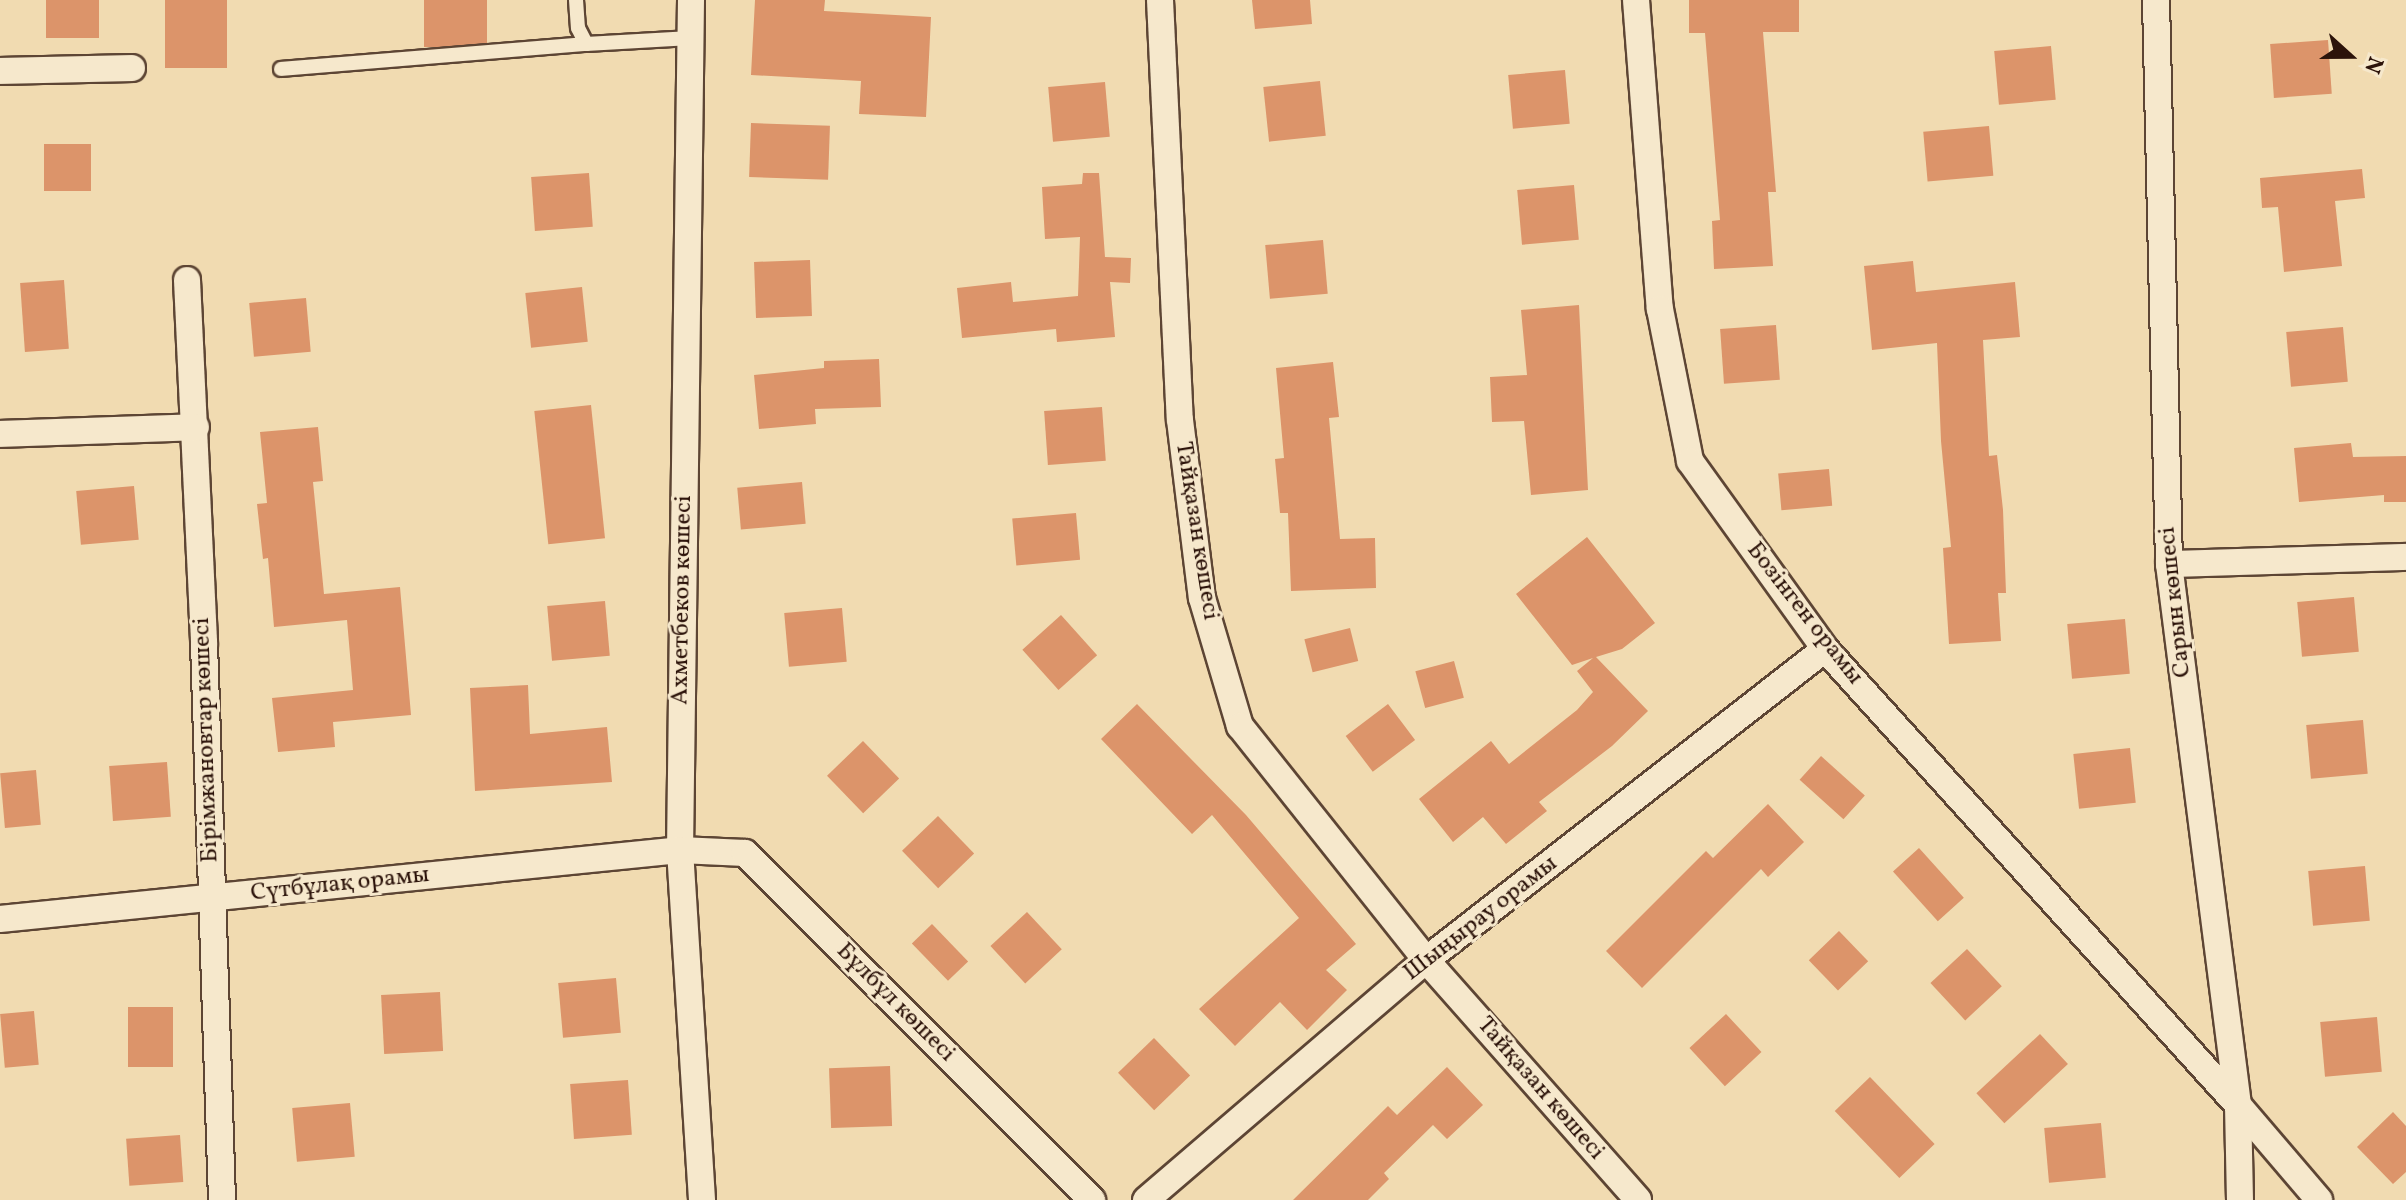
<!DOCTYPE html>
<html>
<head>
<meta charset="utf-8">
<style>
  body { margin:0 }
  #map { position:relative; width:2406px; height:1200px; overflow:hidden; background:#f1dbb1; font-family:Vollkorn,serif }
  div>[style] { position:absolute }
  .building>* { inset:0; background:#dc946a; transform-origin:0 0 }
  .roads { filter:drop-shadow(2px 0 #5d4534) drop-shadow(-2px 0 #5d4534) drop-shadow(0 2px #5d4534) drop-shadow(0 -2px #5d4534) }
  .lane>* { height:14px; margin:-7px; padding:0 7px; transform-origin:7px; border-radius:7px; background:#f6e8cc }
  .street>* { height:26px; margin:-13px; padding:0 13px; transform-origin:13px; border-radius:13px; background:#f6e8cc }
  span { translate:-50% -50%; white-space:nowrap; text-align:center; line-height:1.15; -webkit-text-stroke:6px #f6e8cc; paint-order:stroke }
  .street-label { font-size:24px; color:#2c130a }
  .north { position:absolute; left:2310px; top:16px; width:80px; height:80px; -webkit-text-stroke:6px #f6e8cc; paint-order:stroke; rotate:111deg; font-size:22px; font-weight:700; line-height:32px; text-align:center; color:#2c130a }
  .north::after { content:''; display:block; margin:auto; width:28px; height:36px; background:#2c130a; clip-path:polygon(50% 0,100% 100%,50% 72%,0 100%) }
</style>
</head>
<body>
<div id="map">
  <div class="building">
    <div style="left:46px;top:0;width:53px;height:38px"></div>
    <div style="left:165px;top:0;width:62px;height:68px"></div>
    <div style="left:424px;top:0;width:63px;height:47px"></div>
    <div style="clip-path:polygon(755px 0,825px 0,824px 11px,931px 17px,926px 117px,859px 114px,861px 81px,751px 75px)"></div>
    <div style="clip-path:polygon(1252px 0,1310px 0,1312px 24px,1255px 29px)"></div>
    <div style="clip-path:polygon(1689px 0,1799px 0,1799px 32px,1763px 32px,1776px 192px,1768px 192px,1773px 266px,1714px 269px,1712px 221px,1720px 220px,1705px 33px,1689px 33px)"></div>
    <div style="left:2328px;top:40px;width:54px;height:58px;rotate:86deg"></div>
    <div style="left:2051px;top:46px;width:54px;height:57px;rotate:85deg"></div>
    <div style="left:1565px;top:70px;width:54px;height:57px;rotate:85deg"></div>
    <div style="left:1320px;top:81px;width:55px;height:57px;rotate:84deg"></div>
    <div style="left:1105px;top:82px;width:55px;height:57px;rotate:85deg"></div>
    <div style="left:751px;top:123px;width:79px;height:54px;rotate:2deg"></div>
    <div style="left:1989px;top:126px;width:50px;height:66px;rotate:85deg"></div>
    <div style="left:44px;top:144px;width:47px;height:47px"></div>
    <div style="clip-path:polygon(2362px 169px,2365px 198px,2335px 201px,2342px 266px,2284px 272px,2278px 207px,2262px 208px,2260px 178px)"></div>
    <div style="left:589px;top:173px;width:54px;height:58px;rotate:86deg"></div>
    <div style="clip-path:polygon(1083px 173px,1099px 173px,1105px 257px,1131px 258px,1130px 283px,1110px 282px,1115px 337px,1057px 342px,1056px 329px,962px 338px,957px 288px,1011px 282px,1013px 302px,1078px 296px,1080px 237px,1045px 239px,1042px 187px,1082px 184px)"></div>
    <div style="left:1574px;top:185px;width:55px;height:57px;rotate:85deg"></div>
    <div style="left:1323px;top:240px;width:54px;height:58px;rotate:85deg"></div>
    <div style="left:810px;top:260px;width:56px;height:56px;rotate:88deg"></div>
    <div style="clip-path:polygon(1913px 261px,1916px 292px,2015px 282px,2020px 337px,1983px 340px,1989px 456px,1997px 455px,2003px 510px,2006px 593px,1998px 593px,2001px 641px,1949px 644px,1943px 548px,1951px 547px,1941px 441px,1937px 343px,1872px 350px,1864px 266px)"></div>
    <div style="left:64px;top:280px;width:69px;height:44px;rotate:86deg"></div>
    <div style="left:582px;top:287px;width:55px;height:57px;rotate:84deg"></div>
    <div style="left:306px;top:298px;width:54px;height:57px;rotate:85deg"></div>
    <div style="clip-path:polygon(1579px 305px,1588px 490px,1531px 495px,1524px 421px,1492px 422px,1490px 377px,1527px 375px,1521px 310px)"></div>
    <div style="left:1776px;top:325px;width:55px;height:56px;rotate:86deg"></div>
    <div style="left:2343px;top:327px;width:55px;height:57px;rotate:85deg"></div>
    <div style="clip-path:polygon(879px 359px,881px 407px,815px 409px,816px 424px,759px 429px,754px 375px,824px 368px,824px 361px)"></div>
    <div style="clip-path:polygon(1333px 362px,1339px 417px,1329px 418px,1340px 539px,1375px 538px,1376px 588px,1291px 591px,1288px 513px,1280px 513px,1275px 459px,1284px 458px,1276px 368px)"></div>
    <div style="left:591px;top:405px;width:134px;height:57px;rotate:84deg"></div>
    <div style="left:1102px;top:407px;width:54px;height:58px;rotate:86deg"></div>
    <div style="clip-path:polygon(318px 427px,323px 481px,313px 482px,324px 594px,400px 587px,411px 715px,333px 722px,335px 747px,278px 752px,272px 698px,353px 690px,347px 620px,274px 627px,268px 558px,263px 559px,257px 504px,267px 503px,260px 432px)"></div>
    <div style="clip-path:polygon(2351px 443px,2353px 457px,2406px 456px,2406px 502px,2384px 502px,2384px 495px,2299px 502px,2294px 448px)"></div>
    <div style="left:1829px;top:469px;width:37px;height:51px;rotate:85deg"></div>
    <div style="left:802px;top:482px;width:42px;height:65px;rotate:85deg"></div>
    <div style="left:134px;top:486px;width:54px;height:58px;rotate:85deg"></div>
    <div style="left:1076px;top:513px;width:47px;height:64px;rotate:85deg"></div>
    <div style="clip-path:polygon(1587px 537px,1655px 623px,1622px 649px,1596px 657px,1648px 711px,1612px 746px,1539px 802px,1547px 811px,1506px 844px,1483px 817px,1453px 842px,1419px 799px,1491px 741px,1509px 764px,1577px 710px,1593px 692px,1577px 671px,1593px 658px,1572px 665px,1516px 594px)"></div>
    <div style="left:2354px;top:597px;width:55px;height:57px;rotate:85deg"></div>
    <div style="left:605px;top:601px;width:55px;height:58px;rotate:85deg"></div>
    <div style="left:842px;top:608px;width:54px;height:58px;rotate:85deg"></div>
    <div style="left:1061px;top:615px;width:54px;height:52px;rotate:48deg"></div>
    <div style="left:2125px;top:619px;width:55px;height:58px;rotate:85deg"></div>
    <div style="left:1350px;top:628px;width:34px;height:47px;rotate:76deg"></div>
    <div style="left:1454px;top:661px;width:38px;height:40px;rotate:75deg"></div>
    <div style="clip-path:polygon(528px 685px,530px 734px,607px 727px,612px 782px,475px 791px,470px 688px)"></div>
    <div style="clip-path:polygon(1137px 704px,1246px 815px,1356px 944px,1326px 970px,1347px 990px,1307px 1030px,1280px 1002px,1235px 1046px,1199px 1009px,1299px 918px,1212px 815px,1192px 834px,1101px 739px)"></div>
    <div style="left:1388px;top:704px;width:45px;height:53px;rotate:53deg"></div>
    <div style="left:2363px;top:720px;width:54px;height:57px;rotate:85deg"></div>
    <div style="left:863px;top:741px;width:52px;height:50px;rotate:46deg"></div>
    <div style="left:2130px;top:748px;width:55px;height:57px;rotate:84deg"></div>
    <div style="left:1821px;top:756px;width:59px;height:32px;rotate:42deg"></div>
    <div style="left:167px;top:762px;width:55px;height:58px;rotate:86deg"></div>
    <div style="left:36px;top:770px;width:55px;height:36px;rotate:85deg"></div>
    <div style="clip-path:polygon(1768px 804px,1804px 842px,1768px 877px,1761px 869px,1642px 988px,1606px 951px,1706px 851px,1713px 858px)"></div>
    <div style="left:938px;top:816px;width:52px;height:50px;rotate:46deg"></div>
    <div style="left:1919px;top:848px;width:67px;height:35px;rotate:48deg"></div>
    <div style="left:2365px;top:866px;width:55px;height:57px;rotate:85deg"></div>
    <div style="left:1027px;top:912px;width:51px;height:50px;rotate:47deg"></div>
    <div style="left:932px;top:924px;width:52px;height:28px;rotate:46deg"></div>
    <div style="left:1839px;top:931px;width:42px;height:42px;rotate:46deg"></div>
    <div style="left:1967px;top:949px;width:51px;height:50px;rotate:47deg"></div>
    <div style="left:616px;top:978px;width:55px;height:58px;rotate:85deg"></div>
    <div style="left:440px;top:992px;width:59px;height:59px;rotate:87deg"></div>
    <div style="left:128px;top:1007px;width:45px;height:60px"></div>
    <div style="left:34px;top:1011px;width:54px;height:34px;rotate:85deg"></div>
    <div style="left:1726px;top:1014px;width:52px;height:50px;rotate:47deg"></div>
    <div style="left:2377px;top:1017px;width:55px;height:57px;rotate:85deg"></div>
    <div style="left:2040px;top:1034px;width:41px;height:87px;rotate:47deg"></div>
    <div style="left:1154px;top:1038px;width:52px;height:50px;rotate:46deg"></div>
    <div style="left:890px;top:1066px;width:60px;height:61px;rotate:88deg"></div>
    <div style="clip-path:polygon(1447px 1067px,1483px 1105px,1447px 1139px,1433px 1125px,1384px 1173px,1389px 1179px,1368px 1200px,1293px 1200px,1388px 1106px,1397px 1115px)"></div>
    <div style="left:1870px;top:1077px;width:93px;height:49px;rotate:46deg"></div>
    <div style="left:628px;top:1080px;width:55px;height:58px;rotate:86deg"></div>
    <div style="left:350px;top:1103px;width:54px;height:58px;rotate:85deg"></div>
    <div style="clip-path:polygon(2393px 1112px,2406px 1126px,2406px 1172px,2393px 1184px,2357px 1147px)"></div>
    <div style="left:2101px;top:1123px;width:55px;height:57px;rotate:85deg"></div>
    <div style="left:180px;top:1135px;width:47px;height:54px;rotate:86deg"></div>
  </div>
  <div class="roads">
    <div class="lane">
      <div style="left:576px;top:0;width:28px;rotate:86deg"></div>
      <div style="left:578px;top:28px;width:18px;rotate:63deg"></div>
      <div style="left:586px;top:44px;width:105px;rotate:-3.3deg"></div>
      <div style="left:281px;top:69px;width:306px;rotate:-4.7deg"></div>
    </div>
    <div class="street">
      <div style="left:691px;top:0;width:850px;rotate:90.74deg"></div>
      <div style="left:680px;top:850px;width:351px;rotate:86.4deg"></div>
      <div style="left:1160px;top:0;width:420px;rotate:87.3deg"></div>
      <div style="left:1180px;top:420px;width:179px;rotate:83deg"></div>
      <div style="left:1202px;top:598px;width:134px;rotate:73.5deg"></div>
      <div style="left:1240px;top:726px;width:299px;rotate:51.5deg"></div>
      <div style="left:1426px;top:960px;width:320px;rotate:48.5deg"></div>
      <div style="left:1636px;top:0;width:310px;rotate:85.6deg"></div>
      <div style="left:1660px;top:309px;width:155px;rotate:78.8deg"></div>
      <div style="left:1690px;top:461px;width:231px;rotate:54.3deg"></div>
      <div style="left:1825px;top:649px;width:615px;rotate:47.83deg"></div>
      <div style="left:2238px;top:1105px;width:125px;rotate:49.5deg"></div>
      <div style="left:2156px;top:0;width:564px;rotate:88.68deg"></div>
      <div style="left:2169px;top:564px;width:545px;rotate:82.73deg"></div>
      <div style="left:2238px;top:1105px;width:95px;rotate:88.8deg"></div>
      <div style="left:0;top:71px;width:132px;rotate:-1.3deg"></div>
      <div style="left:187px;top:280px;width:363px;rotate:87.3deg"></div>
      <div style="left:204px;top:643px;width:557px;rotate:88.15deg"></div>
      <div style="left:0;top:434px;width:196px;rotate:-2deg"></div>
      <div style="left:2169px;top:564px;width:237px;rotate:-1.7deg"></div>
      <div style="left:0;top:919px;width:683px;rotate:-5.79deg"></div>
      <div style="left:680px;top:850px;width:65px;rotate:2.6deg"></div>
      <div style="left:745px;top:853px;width:491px;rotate:45deg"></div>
      <div style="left:1146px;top:1200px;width:369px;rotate:-40.6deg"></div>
      <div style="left:1426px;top:960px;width:506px;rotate:-37.93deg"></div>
    </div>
  </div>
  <div class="street-label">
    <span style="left:1196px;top:531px;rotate:81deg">Тайқазан көшесі</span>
    <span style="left:683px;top:600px;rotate:-89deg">Ахметбеков көшесі</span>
    <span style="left:2176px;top:602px;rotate:-96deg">Сарын көшесі</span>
    <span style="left:1804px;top:614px;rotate:52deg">Бозінген орамы</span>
    <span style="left:207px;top:740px;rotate:-92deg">Бірімжановтар көшесі</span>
    <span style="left:340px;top:885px;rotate:-6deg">Cүтбұлақ орамы</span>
    <span style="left:1481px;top:919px;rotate:-38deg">Шыңырау орамы</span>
    <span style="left:895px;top:1003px;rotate:45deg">Бұлбұл көшесі</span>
    <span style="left:1540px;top:1089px;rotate:49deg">Тайқазан көшесі</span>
  </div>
  <div class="north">N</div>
</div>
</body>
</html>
